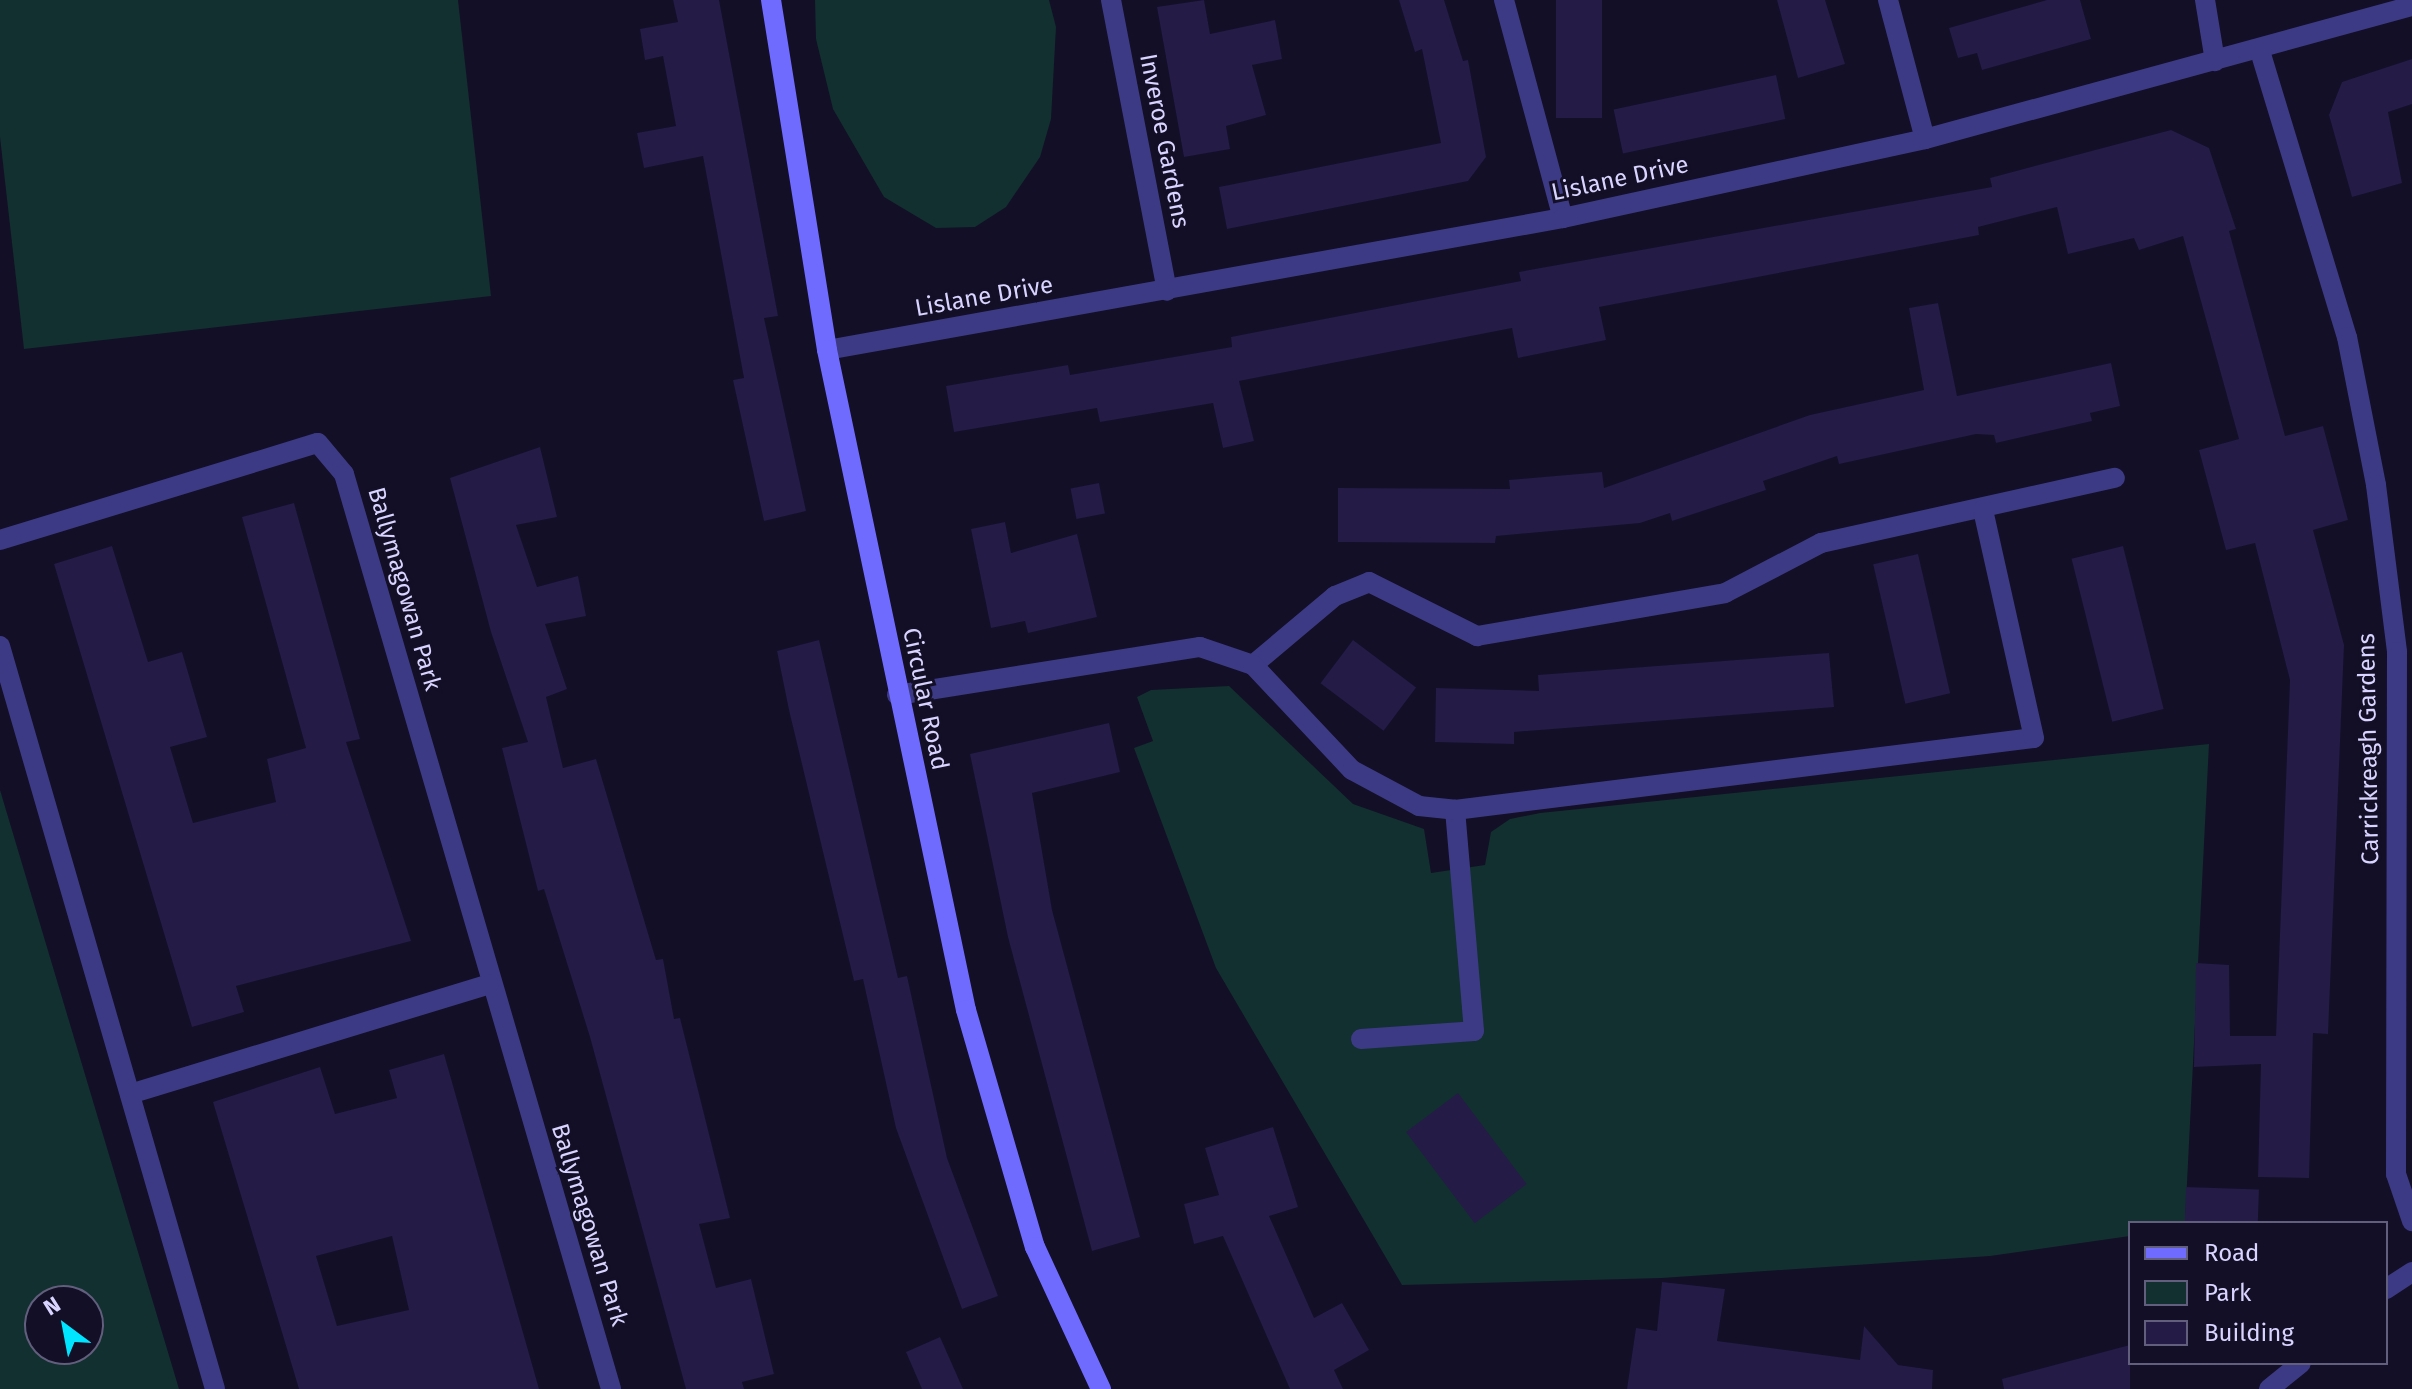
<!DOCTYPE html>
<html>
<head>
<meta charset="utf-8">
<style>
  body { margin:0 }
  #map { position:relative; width:2412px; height:1389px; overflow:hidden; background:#130f26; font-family:"Fira Sans",sans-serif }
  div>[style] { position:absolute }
  .green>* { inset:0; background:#12302f }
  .building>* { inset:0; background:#241b47; transform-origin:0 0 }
  .lane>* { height:20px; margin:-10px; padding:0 10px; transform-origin:10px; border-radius:10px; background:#3d3a85 }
  .street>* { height:20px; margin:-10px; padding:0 10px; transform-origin:10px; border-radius:10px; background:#3d3a85 }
  .secondary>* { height:20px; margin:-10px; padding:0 10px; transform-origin:10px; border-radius:10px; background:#6f6bff }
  span { translate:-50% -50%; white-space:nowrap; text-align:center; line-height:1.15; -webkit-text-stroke:6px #130f26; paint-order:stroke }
  .street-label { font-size:24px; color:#d9d4ff }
  .legend { position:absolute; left:2128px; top:1221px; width:260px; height:144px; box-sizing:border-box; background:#130f26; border:2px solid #625e7d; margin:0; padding:10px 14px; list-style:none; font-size:24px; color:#d9d4ff }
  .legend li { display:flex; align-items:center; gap:16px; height:40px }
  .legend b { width:40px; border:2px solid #625e7d }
  .north { position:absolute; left:24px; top:1285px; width:80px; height:80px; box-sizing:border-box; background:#130f26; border:2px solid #625e7d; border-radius:50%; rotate:328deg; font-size:22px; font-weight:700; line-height:32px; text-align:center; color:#d9d4ff }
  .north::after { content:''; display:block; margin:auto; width:28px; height:36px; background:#00e5ff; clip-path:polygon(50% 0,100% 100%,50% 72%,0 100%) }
</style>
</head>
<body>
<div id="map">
  <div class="green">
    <div style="clip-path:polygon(0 0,458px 0,491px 296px,24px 349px,0 137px)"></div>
    <div style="clip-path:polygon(815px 0,1049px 0,1056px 27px,1051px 119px,1040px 157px,1006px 207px,975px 227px,936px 228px,884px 197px,833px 109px,816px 39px)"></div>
    <div style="clip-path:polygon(1229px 686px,1353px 804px,1424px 829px,1431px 873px,1485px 865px,1491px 832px,1510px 819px,1540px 813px,2209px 744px,2185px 1223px,2130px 1223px,2130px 1236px,1990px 1256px,1662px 1278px,1402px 1285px,1216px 968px,1134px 748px,1153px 741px,1137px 697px,1151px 690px)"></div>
    <div style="clip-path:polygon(evenodd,0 790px,179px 1389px,0 1389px,0 790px,40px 1301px,88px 1301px,88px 1349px,40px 1349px,40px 1301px)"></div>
  </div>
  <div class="building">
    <div style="clip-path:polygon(673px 0,719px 0,778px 316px,764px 318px,806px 511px,764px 521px,733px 380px,744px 378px,703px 156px,644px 168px,637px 133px,676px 126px,663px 56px,645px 60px,640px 29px,678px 22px)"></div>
    <div style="clip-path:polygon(1204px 0,1210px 34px,1275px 20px,1282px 59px,1252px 65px,1266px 115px,1226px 126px,1230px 149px,1184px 157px,1157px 7px)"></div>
    <div style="clip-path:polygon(1399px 0,1444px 0,1463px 61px,1468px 60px,1486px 157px,1468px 181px,1227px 229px,1219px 187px,1441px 143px,1422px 49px,1415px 52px)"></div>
    <div style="left:1556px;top:0;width:46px;height:118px"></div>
    <div style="clip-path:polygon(1777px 0,1825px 0,1845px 64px,1798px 78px)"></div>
    <div style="clip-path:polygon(2047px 0,2080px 0,2091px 39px,1982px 70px,1977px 53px,1958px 58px,1949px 28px)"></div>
    <div style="clip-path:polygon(2412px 59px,2412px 104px,2388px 112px,2402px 183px,2352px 197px,2329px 115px,2342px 82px)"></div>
    <div style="left:1776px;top:75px;width:45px;height:166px;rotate:78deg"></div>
    <div style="clip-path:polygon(2171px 130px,2209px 148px,2236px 229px,2229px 231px,2285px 436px,2323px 426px,2348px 520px,2313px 530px,2344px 645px,2328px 1034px,2313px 1033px,2309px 1178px,2258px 1177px,2261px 1064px,2194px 1067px,2196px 963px,2229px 965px,2230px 1036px,2276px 1036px,2290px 680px,2255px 543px,2226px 550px,2199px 450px,2239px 439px,2183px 236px,2139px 250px,2134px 238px,2068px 254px,2057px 207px,1978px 227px,1979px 235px,1599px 307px,1606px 340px,1518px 358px,1512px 328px,1239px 381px,1254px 441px,1223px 448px,1213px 403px,1100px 422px,1097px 408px,954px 432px,946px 386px,1068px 365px,1070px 375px,1232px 347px,1231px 337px,1521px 281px,1519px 272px,1992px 187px,1990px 178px)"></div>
    <div style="clip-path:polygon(1938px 303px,1957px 396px,2111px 363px,2120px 406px,2090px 413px,2092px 421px,1996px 443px,1994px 435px,1976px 434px,1839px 464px,1837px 456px,1763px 481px,1766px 490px,1672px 521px,1670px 513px,1640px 523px,1496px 536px,1495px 543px,1338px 542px,1338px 488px,1510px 489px,1509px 480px,1602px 472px,1604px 488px,1810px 415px,1924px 390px,1909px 308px)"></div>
    <div style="clip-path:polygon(540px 447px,557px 517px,516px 525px,537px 587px,578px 576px,586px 616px,545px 624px,567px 689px,546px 697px,563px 768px,596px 759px,656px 960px,663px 959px,674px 1019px,680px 1018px,730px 1218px,699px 1224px,716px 1288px,751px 1279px,774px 1374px,742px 1382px,744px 1389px,686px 1389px,590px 1037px,544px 889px,538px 891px,502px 748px,528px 742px,491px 632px,450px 478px)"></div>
    <div style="left:1099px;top:483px;width:31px;height:29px;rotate:79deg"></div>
    <div style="clip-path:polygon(294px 503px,360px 739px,346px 742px,411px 941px,236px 986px,244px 1012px,192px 1027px,54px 564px,112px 546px,148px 662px,182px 652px,207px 737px,170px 747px,193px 823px,276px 802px,267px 759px,306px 748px,242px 517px)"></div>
    <div style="clip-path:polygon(1005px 522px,1011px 553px,1077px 534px,1097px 617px,1028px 633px,1025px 621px,991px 628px,971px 529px)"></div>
    <div style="left:2123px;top:546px;width:168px;height:53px;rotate:76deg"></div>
    <div style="left:1918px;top:554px;width:143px;height:46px;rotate:77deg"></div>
    <div style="clip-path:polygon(819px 640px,898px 978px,907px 976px,947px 1158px,998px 1296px,962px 1309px,896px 1128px,863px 979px,854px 981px,789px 710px,777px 651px)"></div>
    <div style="left:1353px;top:640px;width:79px;height:54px;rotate:37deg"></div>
    <div style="clip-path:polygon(1829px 653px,1834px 707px,1514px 732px,1514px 744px,1435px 742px,1436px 688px,1539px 691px,1538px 675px)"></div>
    <div style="clip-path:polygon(1109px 723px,1120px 772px,1032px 793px,1052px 910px,1140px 1237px,1092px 1251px,1008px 937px,970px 754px)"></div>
    <div style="clip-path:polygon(evenodd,444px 1054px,539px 1389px,299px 1389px,213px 1102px,320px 1067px,335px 1114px,397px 1098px,389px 1070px,444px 1054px,392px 1236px,409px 1310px,337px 1326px,316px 1256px,392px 1236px)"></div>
    <div style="left:1458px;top:1093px;width:114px;height:65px;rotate:53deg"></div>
    <div style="clip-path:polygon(1273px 1127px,1298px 1207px,1269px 1216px,1314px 1318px,1342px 1303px,1369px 1350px,1334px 1370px,1343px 1389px,1290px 1389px,1223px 1236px,1194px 1244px,1184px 1204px,1219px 1195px,1205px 1148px)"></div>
    <div style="left:2186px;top:1187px;width:73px;height:36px;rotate:2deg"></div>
    <div style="clip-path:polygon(1662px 1282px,1725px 1289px,1717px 1341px,1860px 1360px,1864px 1326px,1898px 1365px,1933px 1370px,1932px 1389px,1627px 1389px,1636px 1328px,1657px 1331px)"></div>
    <div style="clip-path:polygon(940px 1337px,963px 1389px,922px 1389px,906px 1352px)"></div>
    <div style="clip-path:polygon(2130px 1345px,2130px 1389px,2004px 1389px,2002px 1379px)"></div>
  </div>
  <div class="lane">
    <div style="left:1361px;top:1039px;width:113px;rotate:-4deg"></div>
    <div style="left:1474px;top:1031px;width:222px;rotate:-94.9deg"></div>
  </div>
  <div class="street">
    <div style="left:1111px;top:0;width:296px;rotate:79.1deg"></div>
    <div style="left:1504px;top:0;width:226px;rotate:74.9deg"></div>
    <div style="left:1888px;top:0;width:144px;rotate:75.1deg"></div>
    <div style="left:2205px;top:0;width:62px;rotate:80.7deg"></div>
    <div style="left:2260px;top:51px;width:299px;rotate:73.1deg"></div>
    <div style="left:2347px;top:337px;width:151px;rotate:78.9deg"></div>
    <div style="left:2376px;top:485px;width:168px;rotate:82.8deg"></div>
    <div style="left:2397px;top:652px;width:522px;rotate:90.11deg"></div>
    <div style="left:2396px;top:1174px;width:50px;rotate:71.2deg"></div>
    <div style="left:827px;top:350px;width:748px;rotate:-10.17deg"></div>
    <div style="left:1563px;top:218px;width:371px;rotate:-12.3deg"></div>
    <div style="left:1925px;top:139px;width:505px;rotate:-15.28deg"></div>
    <div style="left:0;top:540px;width:332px;rotate:-17deg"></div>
    <div style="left:318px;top:443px;width:40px;rotate:50deg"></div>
    <div style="left:344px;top:474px;width:953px;rotate:73.73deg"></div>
    <div style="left:0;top:646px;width:773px;rotate:73.86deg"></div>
    <div style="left:1253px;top:665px;width:107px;rotate:-40.1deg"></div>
    <div style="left:1335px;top:596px;width:37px;rotate:-22deg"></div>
    <div style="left:1369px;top:582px;width:121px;rotate:26.6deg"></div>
    <div style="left:1477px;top:636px;width:252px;rotate:-9.8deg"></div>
    <div style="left:1725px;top:593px;width:108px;rotate:-27.5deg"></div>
    <div style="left:1821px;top:543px;width:301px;rotate:-12.5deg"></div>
    <div style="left:897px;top:695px;width:307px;rotate:-9deg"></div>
    <div style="left:1200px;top:647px;width:56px;rotate:18.8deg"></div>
    <div style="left:1253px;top:665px;width:144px;rotate:46.7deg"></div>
    <div style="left:1352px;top:770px;width:76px;rotate:28.2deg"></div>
    <div style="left:1419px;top:806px;width:36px;rotate:6deg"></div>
    <div style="left:1455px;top:810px;width:583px;rotate:-7.09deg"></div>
    <div style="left:2034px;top:738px;width:234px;rotate:-102.6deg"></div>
    <div style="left:130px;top:1094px;width:375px;rotate:-17deg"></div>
    <div style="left:2386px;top:1289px;width:31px;rotate:-33deg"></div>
    <div style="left:2269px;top:1389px;width:41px;rotate:-39.1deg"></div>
  </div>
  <div class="secondary">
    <div style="left:771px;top:0;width:354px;rotate:80.9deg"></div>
    <div style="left:827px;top:350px;width:674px;rotate:78.11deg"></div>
    <div style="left:966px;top:1010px;width:247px;rotate:73.8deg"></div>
    <div style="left:1035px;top:1247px;width:157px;rotate:65.1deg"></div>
  </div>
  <div class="street-label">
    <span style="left:1164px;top:141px;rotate:79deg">Inveroe Gardens</span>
    <span style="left:1620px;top:179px;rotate:-12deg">Lislane Drive</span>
    <span style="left:984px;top:297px;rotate:-10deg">Lislane Drive</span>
    <span style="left:404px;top:589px;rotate:74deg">Ballymagowan Park</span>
    <span style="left:925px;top:699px;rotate:78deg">Circular Road</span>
    <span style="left:2369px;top:749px;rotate:-91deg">Carrickreagh Gardens</span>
    <span style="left:589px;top:1225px;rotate:73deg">Ballymagowan Park</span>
  </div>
  <ul class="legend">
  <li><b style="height:10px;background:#6f6bff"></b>Road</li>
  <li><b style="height:22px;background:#12302f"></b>Park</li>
  <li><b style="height:22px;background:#241b47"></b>Building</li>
  </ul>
  <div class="north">N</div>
</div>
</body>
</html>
